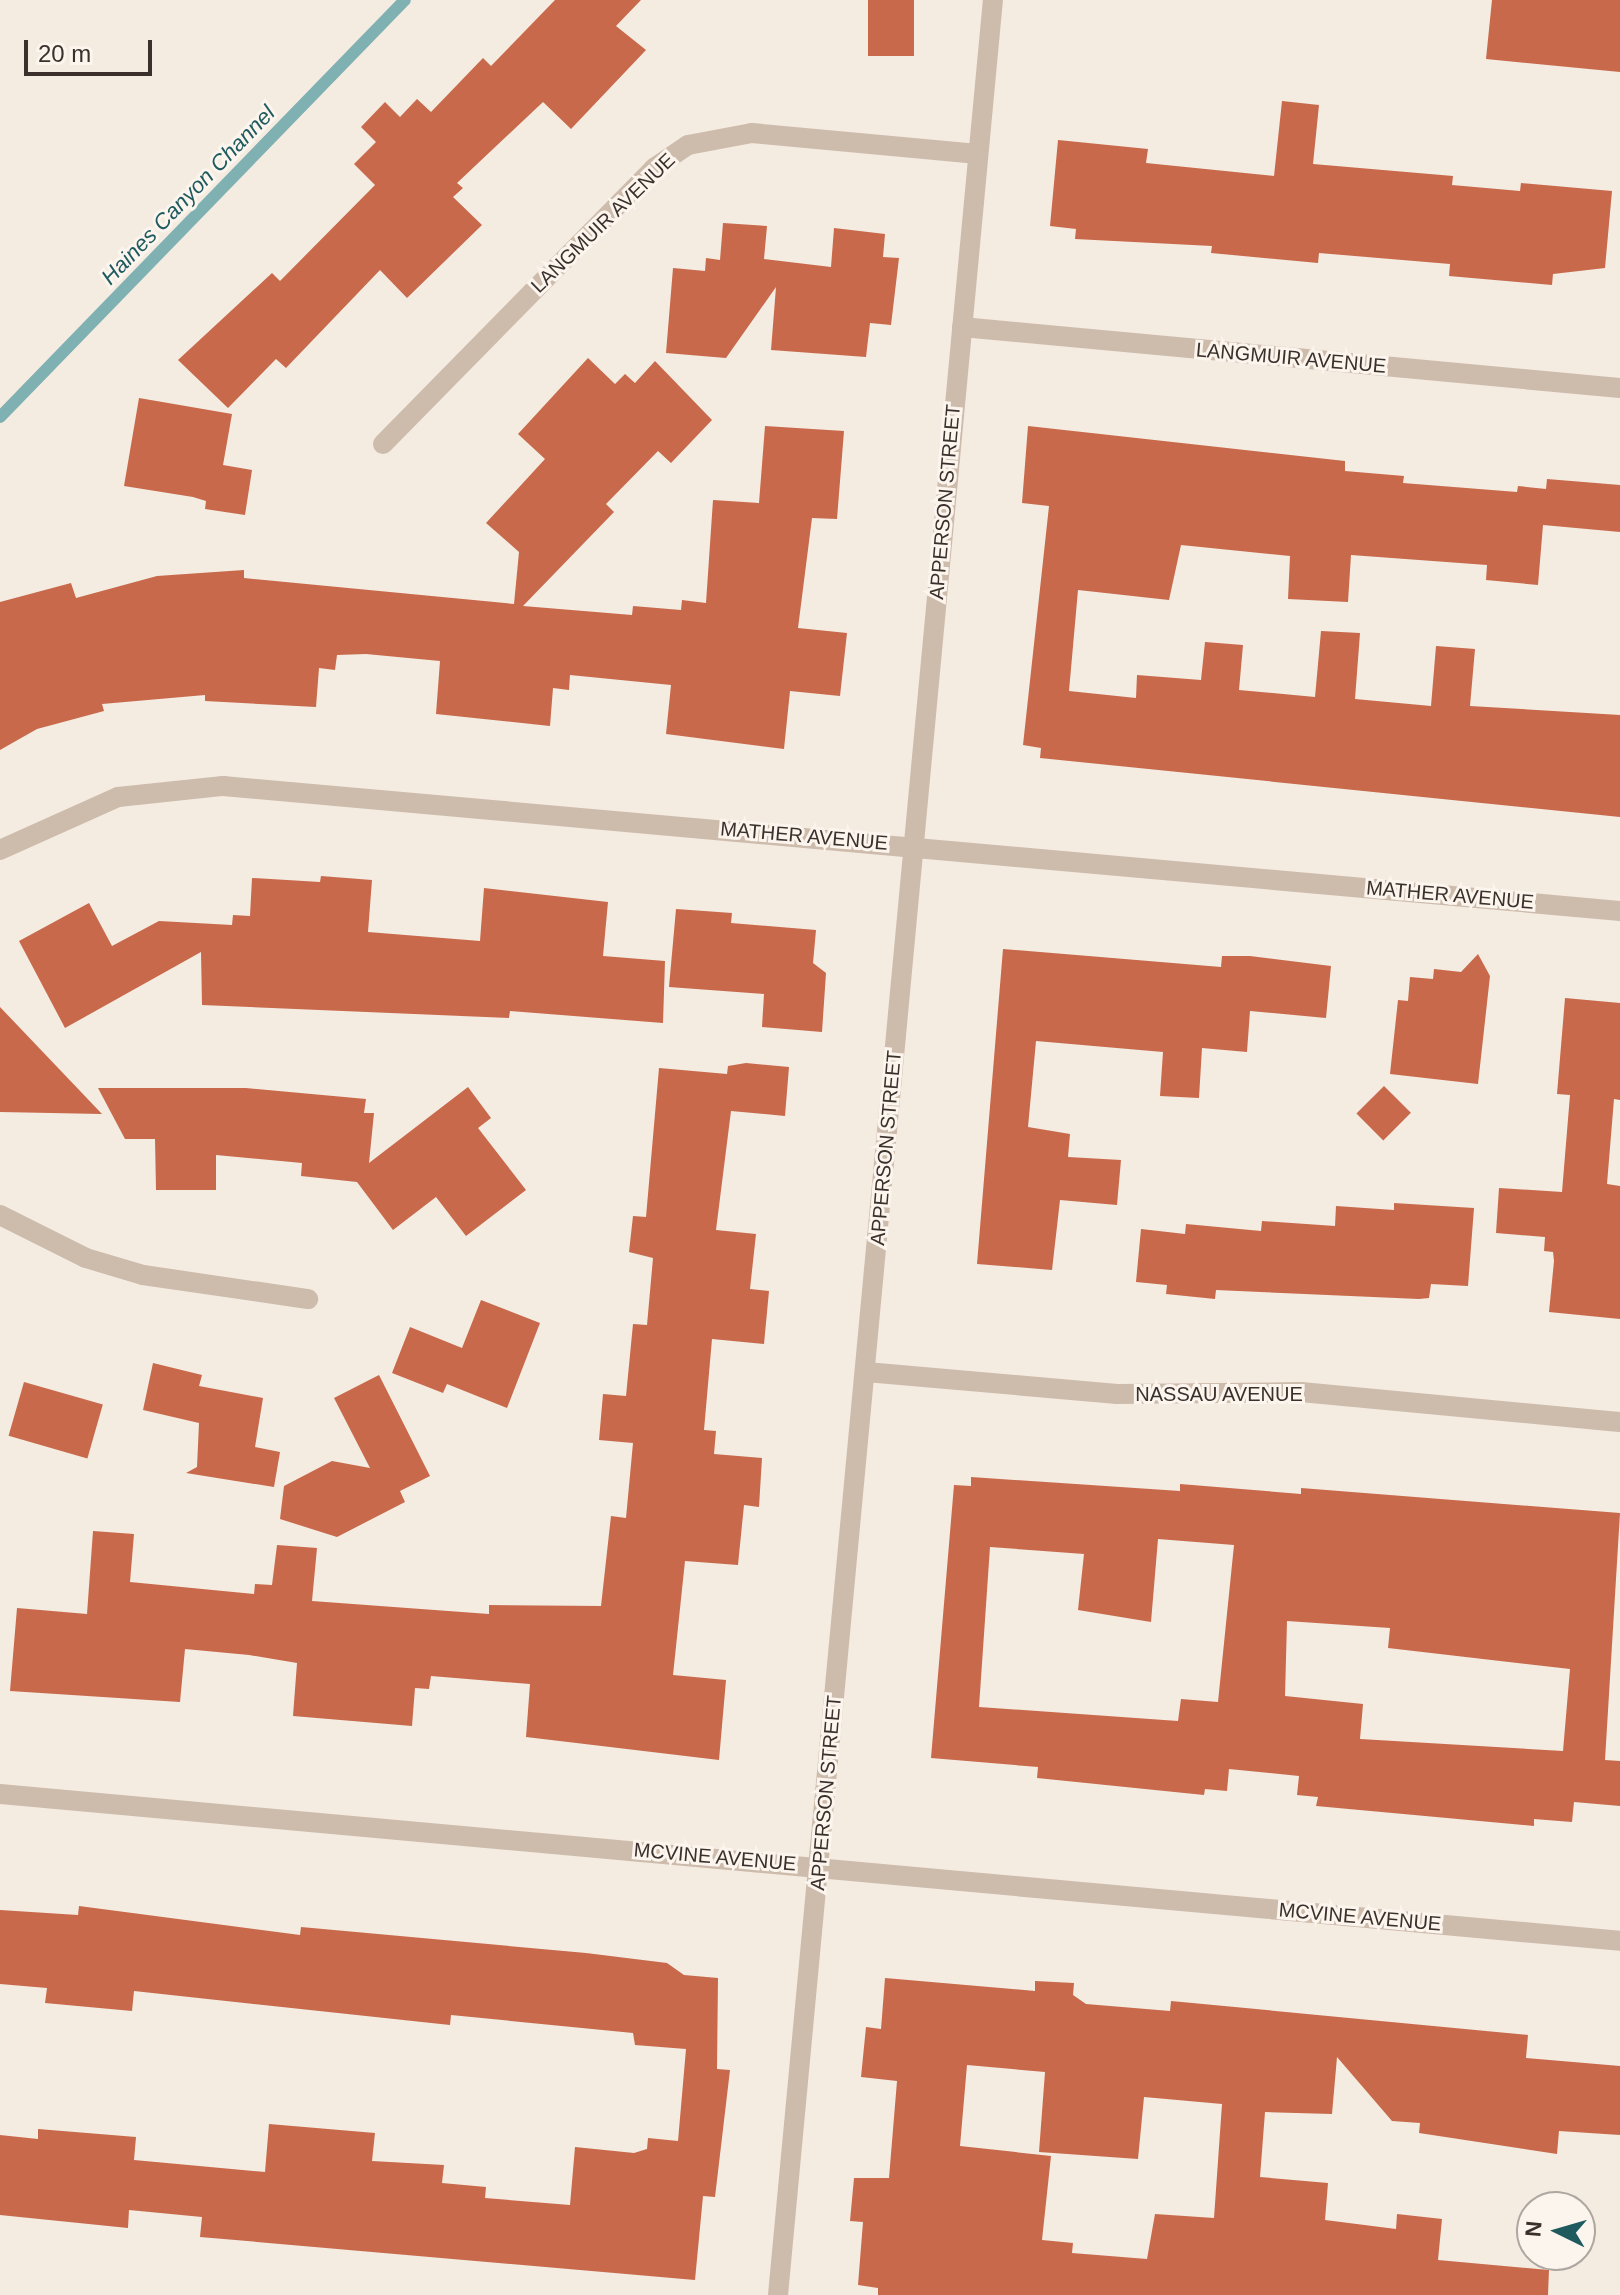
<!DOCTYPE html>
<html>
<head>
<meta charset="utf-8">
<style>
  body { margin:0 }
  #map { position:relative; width:1620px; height:2295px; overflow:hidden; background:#f4ebe1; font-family:Arial,sans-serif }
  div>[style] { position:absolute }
  .stream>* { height:12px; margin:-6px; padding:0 6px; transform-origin:6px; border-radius:6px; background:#7fb0b2 }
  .building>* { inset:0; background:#c8694b; transform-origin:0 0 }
  .minor>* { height:20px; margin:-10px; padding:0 10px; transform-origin:10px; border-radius:10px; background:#cdbbac }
  .tertiary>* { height:20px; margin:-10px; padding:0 10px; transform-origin:10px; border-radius:10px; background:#cdbbac }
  span { translate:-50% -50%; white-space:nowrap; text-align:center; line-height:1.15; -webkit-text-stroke:6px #fbf5ee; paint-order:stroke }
  .street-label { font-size:20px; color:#3b302b }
  .water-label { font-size:22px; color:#1f5a5e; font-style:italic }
  .north { position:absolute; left:1516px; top:2191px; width:80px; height:80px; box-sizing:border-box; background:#fbf5ee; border:2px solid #aea6a0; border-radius:50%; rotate:275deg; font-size:22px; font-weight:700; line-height:32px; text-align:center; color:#3b302b }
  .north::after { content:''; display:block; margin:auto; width:28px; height:36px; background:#1f5a5e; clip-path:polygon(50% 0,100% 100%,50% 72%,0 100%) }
  .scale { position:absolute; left:24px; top:40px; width:128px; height:36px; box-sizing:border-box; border:4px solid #3b302b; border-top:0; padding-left:10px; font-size:24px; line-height:28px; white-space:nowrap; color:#3b302b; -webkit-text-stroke:6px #fbf5ee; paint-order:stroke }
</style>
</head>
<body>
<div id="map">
  <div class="stream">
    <div style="left:0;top:417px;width:581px;rotate:-45.84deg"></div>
  </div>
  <div class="building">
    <div style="clip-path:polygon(555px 0,641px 0,616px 26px,646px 50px,571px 129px,543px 102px,457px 183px,463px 188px,453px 197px,482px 225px,407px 298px,380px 270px,286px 368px,276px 359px,228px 408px,178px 360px,272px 273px,280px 281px,375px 185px,354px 164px,376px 142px,361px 127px,385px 102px,400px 117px,417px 99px,431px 112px,483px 58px,491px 66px)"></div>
    <div style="left:868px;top:0;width:46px;height:56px"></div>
    <div style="clip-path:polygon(1492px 0,1620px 0,1620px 72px,1486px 59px)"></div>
    <div style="clip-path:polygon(1282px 101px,1319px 105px,1313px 164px,1453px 176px,1452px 185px,1520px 191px,1521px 183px,1612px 191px,1605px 268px,1553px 274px,1552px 285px,1449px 276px,1450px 264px,1319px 253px,1318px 263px,1211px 253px,1212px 246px,1075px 239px,1076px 229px,1050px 226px,1058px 140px,1148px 149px,1146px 163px,1274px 176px)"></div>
    <div style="clip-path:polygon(723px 223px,767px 226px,764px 259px,831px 267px,834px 228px,885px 234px,883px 257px,899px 258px,891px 325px,870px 323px,866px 357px,771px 350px,776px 287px,726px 358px,666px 353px,673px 268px,705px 271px,706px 258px,720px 260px)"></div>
    <div style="clip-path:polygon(588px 358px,615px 384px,625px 374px,635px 383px,655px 361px,712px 420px,671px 463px,658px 451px,606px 504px,614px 512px,523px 606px,632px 615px,633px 606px,681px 610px,682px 600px,706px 603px,713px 500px,759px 503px,765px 426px,844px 431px,837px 519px,812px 518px,798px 628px,847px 633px,840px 696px,790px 691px,784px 749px,666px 734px,671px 685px,570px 675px,569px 690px,553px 688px,550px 726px,436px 714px,440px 661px,366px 654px,337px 655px,335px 670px,319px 668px,316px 707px,205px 701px,205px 695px,102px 704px,104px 711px,37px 729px,0 750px,0 602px,71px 583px,76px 598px,157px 576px,244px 570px,244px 578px,514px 604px,519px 552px,486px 523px,545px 459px,518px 434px)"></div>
    <div style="clip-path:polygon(139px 398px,232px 414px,223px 465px,252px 470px,245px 515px,205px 509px,206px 501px,193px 497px,124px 486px)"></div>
    <div style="clip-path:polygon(1028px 426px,1345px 461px,1345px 471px,1404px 476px,1403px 483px,1517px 492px,1518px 486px,1546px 489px,1547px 479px,1620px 485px,1620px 532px,1543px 525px,1538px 585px,1486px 580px,1487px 565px,1351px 555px,1348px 602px,1288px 599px,1290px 556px,1181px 545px,1169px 600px,1078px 590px,1069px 691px,1136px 698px,1137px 675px,1201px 680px,1205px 642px,1243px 645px,1239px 690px,1315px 697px,1321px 631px,1360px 633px,1355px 699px,1431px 706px,1436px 646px,1475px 649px,1470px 706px,1620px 715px,1620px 817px,1040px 758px,1041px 748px,1023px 745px,1049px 506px,1022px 503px)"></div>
    <div style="clip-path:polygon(321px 876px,372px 880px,368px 932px,480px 941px,484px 888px,608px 902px,603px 956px,665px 961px,663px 1023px,510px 1011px,509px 1018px,202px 1005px,201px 952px,65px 1028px,19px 941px,89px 903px,112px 946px,159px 921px,232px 925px,233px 915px,250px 916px,252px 878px,320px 882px)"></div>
    <div style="clip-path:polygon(676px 909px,732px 913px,731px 923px,816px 930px,813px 963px,826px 973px,822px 1032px,762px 1027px,764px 994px,669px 987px)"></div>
    <div style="clip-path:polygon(1003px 949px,1221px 967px,1222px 956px,1250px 956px,1331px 966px,1326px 1018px,1250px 1011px,1247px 1052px,1202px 1048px,1199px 1098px,1160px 1096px,1163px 1052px,1036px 1041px,1028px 1127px,1070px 1134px,1068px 1157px,1121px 1160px,1117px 1205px,1060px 1200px,1052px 1270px,977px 1264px)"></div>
    <div style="clip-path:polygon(1478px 954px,1490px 976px,1478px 1084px,1390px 1074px,1398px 1000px,1408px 1001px,1410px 977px,1433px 979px,1434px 969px,1461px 972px)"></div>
    <div style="clip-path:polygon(1565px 998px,1620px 1003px,1620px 1100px,1614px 1099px,1607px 1184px,1620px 1186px,1620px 1319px,1549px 1312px,1554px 1261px,1553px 1252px,1544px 1251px,1545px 1237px,1496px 1233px,1499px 1188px,1562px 1192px,1570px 1095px,1557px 1094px)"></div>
    <div style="clip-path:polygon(0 1007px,102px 1114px,0 1112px)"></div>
    <div style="clip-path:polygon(746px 1063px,789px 1067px,785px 1116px,731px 1111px,716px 1230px,756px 1234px,750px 1289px,769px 1291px,764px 1344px,712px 1339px,704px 1430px,716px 1431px,714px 1454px,762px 1458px,759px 1507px,744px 1505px,738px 1565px,685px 1561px,673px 1675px,726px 1680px,719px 1760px,526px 1737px,530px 1684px,431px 1676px,429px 1689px,415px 1688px,412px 1726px,293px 1716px,297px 1663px,249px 1655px,185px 1649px,180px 1702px,10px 1691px,17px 1608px,87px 1614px,93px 1531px,134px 1534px,130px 1582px,254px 1594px,255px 1584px,272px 1585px,277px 1545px,317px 1548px,312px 1601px,489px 1614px,489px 1605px,601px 1606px,611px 1516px,626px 1518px,633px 1443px,599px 1440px,603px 1394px,626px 1396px,633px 1324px,647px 1325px,653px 1258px,629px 1252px,633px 1216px,646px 1217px,659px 1068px,727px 1074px,728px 1066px)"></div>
    <div style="left:1384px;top:1086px;width:38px;height:39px;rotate:45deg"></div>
    <div style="clip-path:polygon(468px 1087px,491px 1118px,478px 1128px,526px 1190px,466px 1236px,436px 1197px,393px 1230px,357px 1182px,301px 1176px,302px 1163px,216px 1155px,216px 1190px,156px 1190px,155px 1139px,125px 1139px,98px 1088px,246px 1088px,366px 1099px,364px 1113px,374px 1113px,369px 1163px)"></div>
    <div style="clip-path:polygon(1394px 1203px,1474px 1208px,1468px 1286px,1431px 1284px,1429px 1298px,1419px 1299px,1216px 1290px,1215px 1299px,1166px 1294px,1167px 1285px,1136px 1282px,1141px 1229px,1185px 1234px,1186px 1224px,1261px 1231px,1262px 1221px,1335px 1226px,1336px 1206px,1394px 1210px)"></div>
    <div style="clip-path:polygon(481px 1300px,540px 1323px,507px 1408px,447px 1384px,443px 1393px,392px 1373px,410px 1327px,462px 1348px)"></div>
    <div style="clip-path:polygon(153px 1363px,202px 1375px,199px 1386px,263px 1398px,255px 1447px,280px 1452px,274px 1487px,186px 1473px,197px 1467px,199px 1423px,143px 1410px)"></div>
    <div style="clip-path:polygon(379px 1375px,430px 1476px,400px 1491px,405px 1502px,337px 1537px,280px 1519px,284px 1486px,332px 1461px,370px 1468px,334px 1398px)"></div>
    <div style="left:24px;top:1382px;width:82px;height:56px;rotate:16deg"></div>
    <div style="clip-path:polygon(evenodd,971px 1477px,1180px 1491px,1180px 1484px,1301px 1494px,1301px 1488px,1620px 1513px,1605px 1760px,1620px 1761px,1620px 1806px,1574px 1802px,1572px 1822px,1534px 1819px,1534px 1826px,1316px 1806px,1318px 1797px,1297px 1795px,1299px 1776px,1229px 1769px,1227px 1791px,1205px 1789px,1204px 1795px,1037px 1778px,1038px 1767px,931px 1758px,954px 1485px,971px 1486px,971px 1477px,1158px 1539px,1234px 1545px,1218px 1702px,1181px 1699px,1178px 1721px,979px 1707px,990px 1547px,1084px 1554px,1078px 1610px,1151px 1622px,1158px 1539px,971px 1477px,1287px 1621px,1390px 1628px,1388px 1648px,1570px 1669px,1563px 1751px,1360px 1739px,1363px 1704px,1285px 1696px,1287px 1621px)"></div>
    <div style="clip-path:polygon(79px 1906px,300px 1935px,301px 1927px,586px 1953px,667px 1963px,684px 1975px,718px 1978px,717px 2069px,730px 2070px,715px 2197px,703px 2196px,695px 2280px,200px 2237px,202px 2217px,129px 2210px,128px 2228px,0 2215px,0 2135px,38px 2139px,38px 2129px,136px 2137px,134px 2160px,265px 2172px,269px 2124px,375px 2133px,372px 2161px,444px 2165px,442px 2183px,486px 2187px,485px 2198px,570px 2205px,575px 2147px,634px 2153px,647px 2149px,648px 2138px,678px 2141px,686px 2049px,635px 2045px,633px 2033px,451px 2015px,450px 2025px,134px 1991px,132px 2011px,45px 2003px,47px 1988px,0 1984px,0 1910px,78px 1915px)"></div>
    <div style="clip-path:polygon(evenodd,885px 1978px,1035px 1991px,1035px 1981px,1074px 1983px,1073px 1995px,1086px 2004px,1170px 2011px,1171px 2001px,1528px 2035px,1526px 2058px,1620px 2066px,1620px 2135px,1559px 2131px,1557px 2154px,1419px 2133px,1420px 2123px,1392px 2121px,1337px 2057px,1332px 2114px,1265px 2112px,1260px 2177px,1328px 2183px,1325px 2220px,1396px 2229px,1397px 2214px,1442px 2219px,1438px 2260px,1549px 2270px,1548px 2295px,878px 2295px,878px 2288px,858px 2285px,863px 2222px,850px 2221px,854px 2178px,889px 2178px,897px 2081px,861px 2077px,866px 2027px,881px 2029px,885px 1978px,967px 2065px,1045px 2072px,1039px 2152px,1138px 2159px,1144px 2097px,1222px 2104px,1214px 2218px,1155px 2214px,1147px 2259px,1072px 2253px,1073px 2243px,1042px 2240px,1051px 2156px,960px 2146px,967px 2065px)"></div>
  </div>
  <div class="minor">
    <div style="left:962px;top:327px;width:661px;rotate:5.3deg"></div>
    <div style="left:383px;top:444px;width:387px;rotate:-45.5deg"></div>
    <div style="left:654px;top:168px;width:41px;rotate:-34.1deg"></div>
    <div style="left:688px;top:145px;width:65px;rotate:-10.6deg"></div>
    <div style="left:752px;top:133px;width:227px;rotate:5.3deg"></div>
    <div style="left:0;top:850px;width:129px;rotate:-24.2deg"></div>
    <div style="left:118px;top:797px;width:106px;rotate:-6deg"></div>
    <div style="left:223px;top:786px;width:1403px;rotate:5.11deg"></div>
    <div style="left:0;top:1215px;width:96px;rotate:26.6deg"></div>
    <div style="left:86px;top:1258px;width:59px;rotate:16.6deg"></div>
    <div style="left:143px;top:1275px;width:167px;rotate:8.3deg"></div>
    <div style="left:866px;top:1372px;width:252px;rotate:5deg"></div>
    <div style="left:1117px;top:1394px;width:184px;rotate:-0.6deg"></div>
    <div style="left:1301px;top:1392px;width:320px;rotate:5.4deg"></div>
  </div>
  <div class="tertiary">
    <div style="left:0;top:1794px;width:1627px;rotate:5.18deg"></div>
    <div style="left:778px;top:2295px;width:2305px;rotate:-84.65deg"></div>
  </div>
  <div class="street-label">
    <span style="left:603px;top:223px;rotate:-44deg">LANGMUIR AVENUE</span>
    <span style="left:1291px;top:358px;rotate:5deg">LANGMUIR AVENUE</span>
    <span style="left:945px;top:502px;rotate:-85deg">APPERSON STREET</span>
    <span style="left:804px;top:836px;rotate:5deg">MATHER AVENUE</span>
    <span style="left:1450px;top:895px;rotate:5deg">MATHER AVENUE</span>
    <span style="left:886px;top:1148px;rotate:-85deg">APPERSON STREET</span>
    <span style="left:1219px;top:1394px">NASSAU AVENUE</span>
    <span style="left:826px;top:1793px;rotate:-85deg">APPERSON STREET</span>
    <span style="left:715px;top:1857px;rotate:5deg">MCVINE AVENUE</span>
    <span style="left:1360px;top:1917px;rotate:5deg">MCVINE AVENUE</span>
  </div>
  <div class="water-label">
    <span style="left:188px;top:195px;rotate:-46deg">Haines Canyon Channel</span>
  </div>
  <div class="north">N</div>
  <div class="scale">20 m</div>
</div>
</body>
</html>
